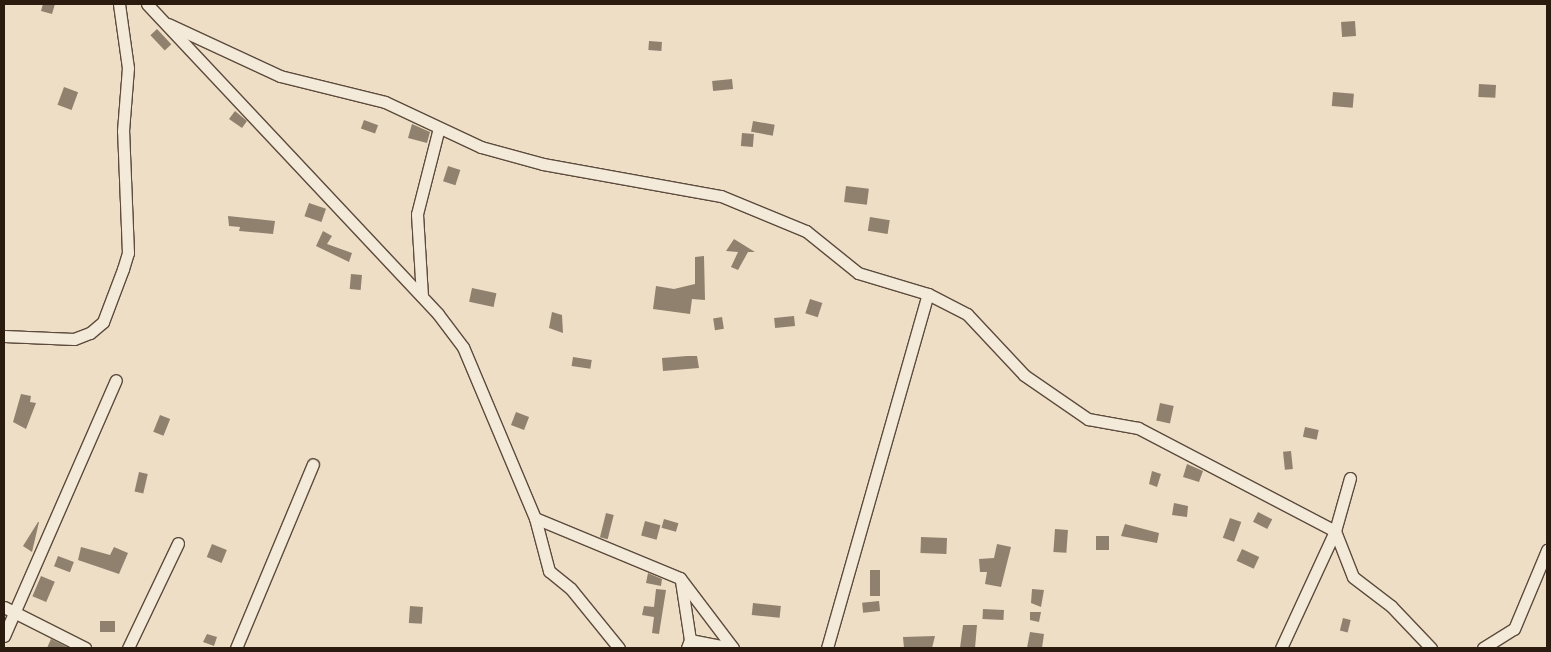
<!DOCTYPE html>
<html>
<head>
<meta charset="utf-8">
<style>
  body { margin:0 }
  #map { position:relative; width:1551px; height:652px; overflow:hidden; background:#eedec6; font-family:"Sorts Mill Goudy",serif }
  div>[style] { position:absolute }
  .building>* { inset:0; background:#90806e; transform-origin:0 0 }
  .roads { filter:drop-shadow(1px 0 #5c4b3c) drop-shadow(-1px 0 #5c4b3c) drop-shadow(0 1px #5c4b3c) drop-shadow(0 -1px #5c4b3c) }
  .minor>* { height:11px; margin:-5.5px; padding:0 5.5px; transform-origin:5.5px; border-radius:5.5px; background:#f4eada }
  span { translate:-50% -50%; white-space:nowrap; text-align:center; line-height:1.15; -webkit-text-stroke:4.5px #f4eada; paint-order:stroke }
  .frame { position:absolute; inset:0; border:5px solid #2b1a0e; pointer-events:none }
</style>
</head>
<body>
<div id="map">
  <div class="building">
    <div style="clip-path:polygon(43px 4px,55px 4px,52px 14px,41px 11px)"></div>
    <div style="left:1355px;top:21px;width:15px;height:14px;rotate:86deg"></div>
    <div style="left:157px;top:29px;width:21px;height:9px;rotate:47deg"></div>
    <div style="left:649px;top:41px;width:13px;height:9px;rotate:4deg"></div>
    <div style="left:732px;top:79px;width:10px;height:20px;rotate:84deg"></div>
    <div style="left:1479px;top:84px;width:17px;height:13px;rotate:3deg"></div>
    <div style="left:64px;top:87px;width:15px;height:19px;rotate:20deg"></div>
    <div style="left:1333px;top:92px;width:21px;height:14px;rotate:5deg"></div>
    <div style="clip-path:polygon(235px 111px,247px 121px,242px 128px,229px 119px)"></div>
    <div style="left:364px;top:120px;width:15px;height:9px;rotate:20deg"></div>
    <div style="left:753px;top:121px;width:22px;height:11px;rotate:10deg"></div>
    <div style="clip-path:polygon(412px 124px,430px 132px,427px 143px,408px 138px)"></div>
    <div style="left:742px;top:133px;width:12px;height:13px;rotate:5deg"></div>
    <div style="left:448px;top:166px;width:13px;height:16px;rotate:18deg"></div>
    <div style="left:846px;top:186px;width:23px;height:16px;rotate:7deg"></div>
    <div style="left:309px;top:203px;width:18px;height:14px;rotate:19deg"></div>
    <div style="clip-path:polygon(228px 216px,275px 221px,273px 234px,239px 231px,240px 227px,229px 226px)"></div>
    <div style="left:870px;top:217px;width:20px;height:14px;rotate:9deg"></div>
    <div style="clip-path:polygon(323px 231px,332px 236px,327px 244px,352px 253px,349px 262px,316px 246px)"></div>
    <div style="clip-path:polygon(734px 239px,755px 252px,748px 252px,738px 270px,731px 267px,738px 252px,726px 251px)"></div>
    <div style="clip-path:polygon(704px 256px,705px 300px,692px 299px,690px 314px,653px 309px,656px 286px,674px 289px,695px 284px,695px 257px)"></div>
    <div style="left:351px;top:274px;width:11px;height:15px;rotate:5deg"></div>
    <div style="left:472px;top:288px;width:25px;height:14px;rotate:12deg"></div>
    <div style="left:810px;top:299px;width:13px;height:15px;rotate:18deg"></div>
    <div style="clip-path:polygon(552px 312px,562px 315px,563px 333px,549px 328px)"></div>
    <div style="left:794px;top:316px;width:10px;height:20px;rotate:84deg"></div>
    <div style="left:722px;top:317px;width:12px;height:9px;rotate:81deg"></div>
    <div style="clip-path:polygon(687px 356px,697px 356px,699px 368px,663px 371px,662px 358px)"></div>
    <div style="left:573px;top:357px;width:19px;height:9px;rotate:9deg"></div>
    <div style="clip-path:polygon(21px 394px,31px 396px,30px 402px,36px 403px,26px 429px,13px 422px)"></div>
    <div style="left:1160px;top:403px;width:14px;height:18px;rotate:12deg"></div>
    <div style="left:516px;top:412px;width:14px;height:14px;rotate:21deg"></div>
    <div style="left:160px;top:415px;width:11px;height:18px;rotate:22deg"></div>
    <div style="left:1305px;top:427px;width:14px;height:10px;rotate:12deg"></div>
    <div style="left:1291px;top:451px;width:18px;height:8px;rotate:84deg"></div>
    <div style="clip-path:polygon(1187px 464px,1203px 471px,1199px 482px,1183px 477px)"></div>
    <div style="clip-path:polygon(1152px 471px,1161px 474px,1157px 487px,1149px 484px)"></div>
    <div style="left:139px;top:472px;width:9px;height:20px;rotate:13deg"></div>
    <div style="clip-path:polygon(1174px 503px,1188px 506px,1187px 517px,1172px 515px)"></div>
    <div style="left:1258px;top:512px;width:16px;height:11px;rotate:27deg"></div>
    <div style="left:606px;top:513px;width:8px;height:25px;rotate:14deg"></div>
    <div style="left:1230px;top:518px;width:12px;height:21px;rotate:20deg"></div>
    <div style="left:664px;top:519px;width:15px;height:9px;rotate:16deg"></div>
    <div style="left:645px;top:521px;width:16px;height:15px;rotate:15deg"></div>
    <div style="clip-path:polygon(38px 522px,39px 522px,32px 552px,23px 546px)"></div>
    <div style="clip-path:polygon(1125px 524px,1159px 533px,1157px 543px,1121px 536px)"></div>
    <div style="left:1055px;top:529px;width:13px;height:23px;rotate:4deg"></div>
    <div style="left:1109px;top:536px;width:14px;height:13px;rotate:90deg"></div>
    <div style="left:921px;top:537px;width:26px;height:16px;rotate:2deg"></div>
    <div style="left:212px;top:544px;width:16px;height:14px;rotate:22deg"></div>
    <div style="clip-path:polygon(997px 544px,1011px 547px,1001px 587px,985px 584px,987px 572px,980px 572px,979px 559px,994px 558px)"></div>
    <div style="clip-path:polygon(81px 547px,110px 555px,114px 547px,128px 553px,119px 574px,78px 560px)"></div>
    <div style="left:1242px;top:549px;width:19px;height:13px;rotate:25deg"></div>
    <div style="left:58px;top:556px;width:17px;height:11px;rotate:21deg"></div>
    <div style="left:870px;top:570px;width:10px;height:26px"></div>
    <div style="clip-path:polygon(648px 573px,662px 579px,661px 586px,646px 583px)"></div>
    <div style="left:41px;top:576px;width:15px;height:22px;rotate:23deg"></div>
    <div style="clip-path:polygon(656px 589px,666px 590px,659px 634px,652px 633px,654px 617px,642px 615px,644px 606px,654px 607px)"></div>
    <div style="clip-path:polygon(1032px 589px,1044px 590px,1041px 607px,1031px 603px)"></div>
    <div style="left:879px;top:601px;width:10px;height:17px;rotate:84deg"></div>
    <div style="left:753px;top:603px;width:28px;height:12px;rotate:6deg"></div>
    <div style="left:410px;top:606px;width:13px;height:17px;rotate:4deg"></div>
    <div style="left:983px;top:609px;width:21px;height:10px;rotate:3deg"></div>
    <div style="clip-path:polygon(1030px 612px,1041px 612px,1039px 622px,1030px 620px)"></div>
    <div style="left:1343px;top:618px;width:8px;height:13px;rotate:14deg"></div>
    <div style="left:100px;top:621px;width:15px;height:11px"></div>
    <div style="clip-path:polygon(963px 625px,977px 625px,975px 648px,960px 648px)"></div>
    <div style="clip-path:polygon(1030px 632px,1044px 634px,1042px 648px,1027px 648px)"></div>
    <div style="clip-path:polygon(207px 634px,217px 637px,214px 646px,203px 642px)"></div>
    <div style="clip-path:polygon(935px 636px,932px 648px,904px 648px,903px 637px)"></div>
    <div style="clip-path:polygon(51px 639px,69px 648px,47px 648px)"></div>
  </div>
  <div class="roads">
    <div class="minor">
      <div style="left:147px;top:4px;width:425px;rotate:46.8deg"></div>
      <div style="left:438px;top:314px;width:41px;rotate:52.9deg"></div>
      <div style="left:463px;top:347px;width:186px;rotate:67.2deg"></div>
      <div style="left:535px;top:518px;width:157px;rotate:22.5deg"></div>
      <div style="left:680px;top:578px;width:88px;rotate:52.9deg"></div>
      <div style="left:168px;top:24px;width:123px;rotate:24.9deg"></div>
      <div style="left:280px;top:76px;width:108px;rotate:13.9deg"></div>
      <div style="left:385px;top:102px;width:106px;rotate:25.1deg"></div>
      <div style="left:481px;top:147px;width:64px;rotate:15.3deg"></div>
      <div style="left:543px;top:164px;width:181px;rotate:10.2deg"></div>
      <div style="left:721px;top:196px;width:92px;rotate:22.4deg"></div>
      <div style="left:806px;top:231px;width:67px;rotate:38.9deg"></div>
      <div style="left:858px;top:273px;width:73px;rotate:16.7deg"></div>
      <div style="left:928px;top:294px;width:44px;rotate:27.1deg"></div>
      <div style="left:967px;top:314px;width:83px;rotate:46.9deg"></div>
      <div style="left:1024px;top:375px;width:78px;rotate:34.5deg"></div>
      <div style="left:1088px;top:419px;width:51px;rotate:10.2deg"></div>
      <div style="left:1138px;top:428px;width:222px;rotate:27.6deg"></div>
      <div style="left:1335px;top:531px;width:49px;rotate:68.6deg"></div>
      <div style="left:1353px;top:577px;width:48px;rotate:37.3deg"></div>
      <div style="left:1391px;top:606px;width:58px;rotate:46.4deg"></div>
      <div style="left:422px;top:296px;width:82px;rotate:-93.5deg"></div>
      <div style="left:417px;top:214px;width:89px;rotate:-75.7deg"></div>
      <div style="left:4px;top:336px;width:70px;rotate:2.5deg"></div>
      <div style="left:74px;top:339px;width:17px;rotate:-21deg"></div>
      <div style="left:90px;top:333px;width:17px;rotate:-40deg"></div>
      <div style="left:103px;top:322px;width:57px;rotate:-69.3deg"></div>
      <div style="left:123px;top:269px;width:17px;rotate:-73deg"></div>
      <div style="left:128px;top:253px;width:122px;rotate:-92.3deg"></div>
      <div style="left:123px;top:131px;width:63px;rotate:-85.5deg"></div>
      <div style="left:128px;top:68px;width:65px;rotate:-98deg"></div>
      <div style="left:535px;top:518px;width:55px;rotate:75.2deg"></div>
      <div style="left:549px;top:571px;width:28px;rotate:39deg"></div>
      <div style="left:571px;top:589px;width:76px;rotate:50.9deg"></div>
      <div style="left:681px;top:581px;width:60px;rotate:81.3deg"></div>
      <div style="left:690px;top:640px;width:9px;rotate:111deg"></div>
      <div style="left:4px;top:607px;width:91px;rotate:26.8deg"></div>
      <div style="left:4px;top:636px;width:279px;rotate:-66.4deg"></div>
      <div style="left:690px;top:640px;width:43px;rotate:10.8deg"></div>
      <div style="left:128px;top:648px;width:116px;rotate:-64.5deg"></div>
      <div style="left:236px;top:648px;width:199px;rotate:-67.3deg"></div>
      <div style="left:827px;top:648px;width:368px;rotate:-74.1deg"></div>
      <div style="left:1281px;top:648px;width:129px;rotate:-65.2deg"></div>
      <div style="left:1335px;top:531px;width:55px;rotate:-74.2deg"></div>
      <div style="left:1483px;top:648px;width:36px;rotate:-32deg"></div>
      <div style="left:1514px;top:629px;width:86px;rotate:-67.3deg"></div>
    </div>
  </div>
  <div class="frame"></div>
</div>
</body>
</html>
